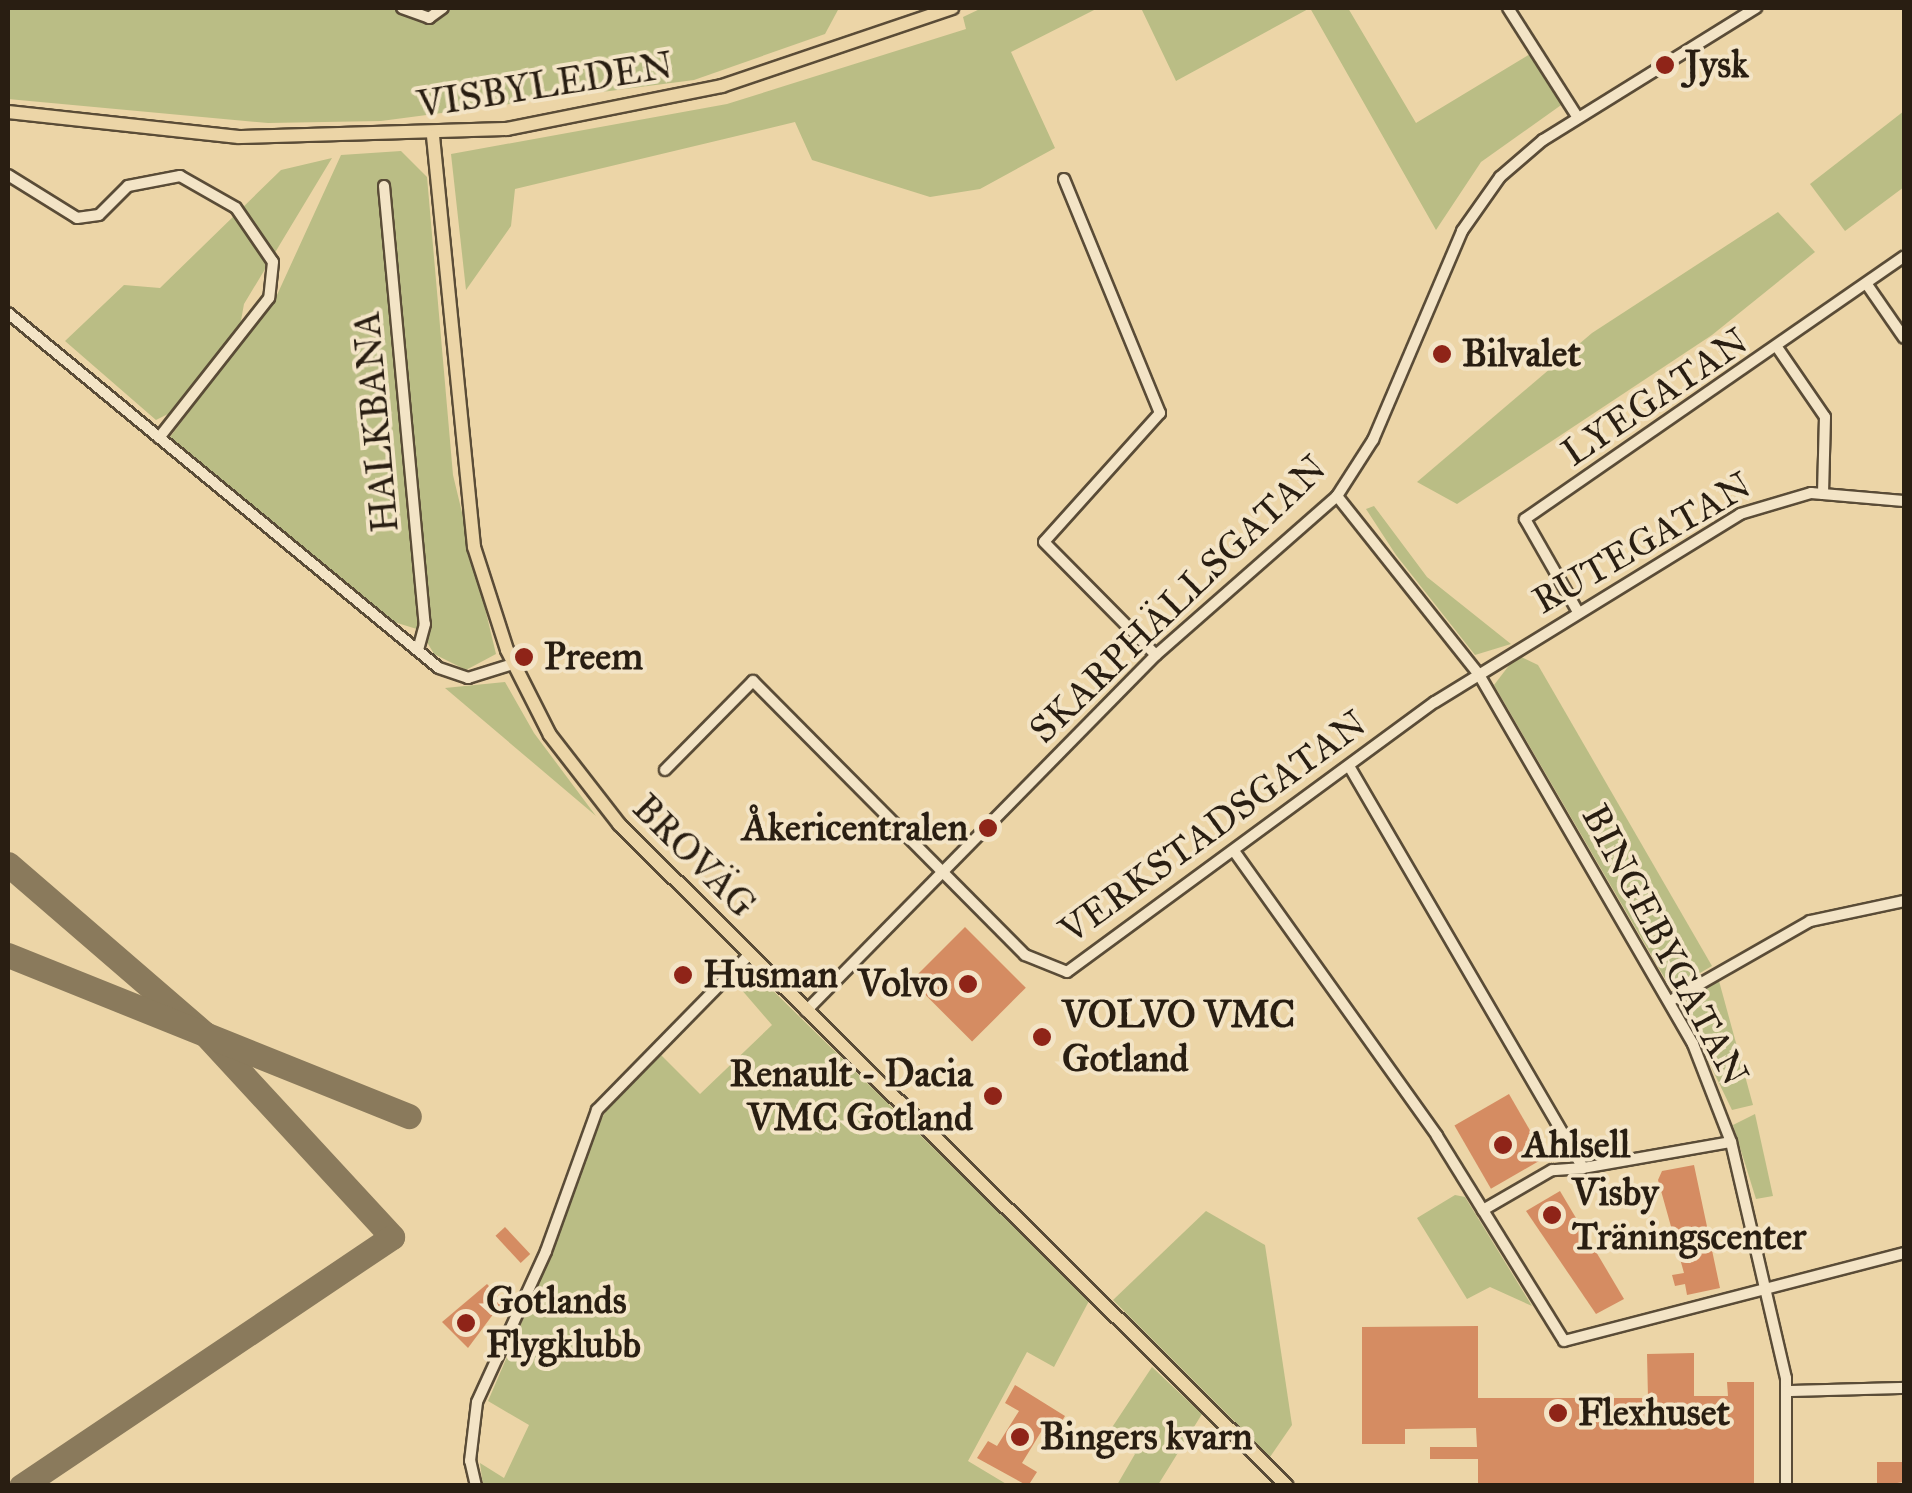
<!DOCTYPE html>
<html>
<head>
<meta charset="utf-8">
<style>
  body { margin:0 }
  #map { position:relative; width:1912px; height:1493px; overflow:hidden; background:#ecd5a7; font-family:"IM FELL Great Primer",serif }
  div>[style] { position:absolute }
  .green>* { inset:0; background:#babd85 }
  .taxiway>* { height:25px; margin:-12.5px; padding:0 12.5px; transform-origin:12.5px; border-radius:12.5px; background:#8a7a5c }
  .building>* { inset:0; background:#d58c62; transform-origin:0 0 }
  .roads { filter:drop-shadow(2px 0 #5a4c37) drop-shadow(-2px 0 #5a4c37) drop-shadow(0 2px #5a4c37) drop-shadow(0 -2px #5a4c37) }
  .minor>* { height:10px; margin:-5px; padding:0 5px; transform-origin:5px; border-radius:5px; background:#f3e4c6 }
  .major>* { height:12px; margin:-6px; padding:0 6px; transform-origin:6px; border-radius:6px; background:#ecd5a7 }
  .dots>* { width:28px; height:28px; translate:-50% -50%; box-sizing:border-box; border:5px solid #f3e4c6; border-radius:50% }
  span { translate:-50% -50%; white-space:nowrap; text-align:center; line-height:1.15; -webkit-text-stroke:8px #f3e4c6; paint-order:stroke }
  .poi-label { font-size:38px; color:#291e12; font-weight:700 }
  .left { translate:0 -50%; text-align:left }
  .right { translate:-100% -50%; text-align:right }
  .street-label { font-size:38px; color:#291e12 }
  .frame { position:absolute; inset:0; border:10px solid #291e12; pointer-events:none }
</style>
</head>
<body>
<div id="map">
  <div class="green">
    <div style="clip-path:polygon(8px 8px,839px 8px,825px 34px,694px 80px,381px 121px,268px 123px,8px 99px)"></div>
    <div style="clip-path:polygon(982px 8px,1098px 8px,1011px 52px,1055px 148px,980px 189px,930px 197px,812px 160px,795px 122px,515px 189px,511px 226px,466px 290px,451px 154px,727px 104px,966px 29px,963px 17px)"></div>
    <div style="clip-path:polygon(1141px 8px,1348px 8px,1416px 123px,1530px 54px,1564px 103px,1481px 162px,1436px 230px,1310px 8px,1176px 81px)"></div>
    <div style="clip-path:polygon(1904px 111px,1904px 187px,1845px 231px,1810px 184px)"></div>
    <div style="clip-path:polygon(401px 151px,427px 177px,453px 475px,496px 654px,466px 670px,434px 654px,420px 630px,394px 622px,170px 437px,277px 295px,341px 155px)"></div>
    <div style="clip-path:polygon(332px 158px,244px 304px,240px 326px,168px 414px,156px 420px,65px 341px,124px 285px,160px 288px,281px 170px)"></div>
    <div style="clip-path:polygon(1778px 212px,1815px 252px,1712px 335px,1457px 504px,1417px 482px,1592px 333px)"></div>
    <div style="clip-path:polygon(1374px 506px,1427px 577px,1511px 644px,1475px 655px,1396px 555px,1366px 509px)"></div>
    <div style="clip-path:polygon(1517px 655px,1538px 665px,1712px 966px,1681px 984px,1667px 982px,1494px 685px)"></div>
    <div style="clip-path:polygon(505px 682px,534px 733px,596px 816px,445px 688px)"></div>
    <div style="clip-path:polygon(749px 967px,1089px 1301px,1054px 1367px,1027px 1352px,968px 1461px,1008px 1485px,483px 1486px,480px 1463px,504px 1478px,529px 1425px,488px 1401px,555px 1245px,590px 1138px,614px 1098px,659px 1053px,700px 1094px,772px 1025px,734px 981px)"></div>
    <div style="clip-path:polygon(1719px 981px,1753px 1105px,1732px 1110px,1684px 1011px,1687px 999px)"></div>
    <div style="clip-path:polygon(1755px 1114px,1773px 1196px,1756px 1199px,1733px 1125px)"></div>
    <div style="clip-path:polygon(1455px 1195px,1465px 1197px,1532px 1306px,1490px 1287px,1467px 1299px,1417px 1218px)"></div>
    <div style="clip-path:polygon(1206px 1211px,1265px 1245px,1292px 1425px,1270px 1457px,1113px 1300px)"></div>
    <div style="clip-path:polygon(1152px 1367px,1202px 1414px,1158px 1485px,1117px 1485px,1135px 1454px,1107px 1435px)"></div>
  </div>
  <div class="taxiway">
    <div style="left:8px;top:864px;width:260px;rotate:40.8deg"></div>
    <div style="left:205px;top:1034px;width:276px;rotate:47.3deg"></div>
    <div style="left:392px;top:1237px;width:447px;rotate:146.1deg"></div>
    <div style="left:8px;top:955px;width:432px;rotate:21.9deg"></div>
  </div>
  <div class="building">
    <div style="left:965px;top:927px;width:86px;height:76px;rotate:45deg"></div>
    <div style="left:1509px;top:1094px;width:73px;height:63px;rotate:60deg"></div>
    <div style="clip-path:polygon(1694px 1165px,1720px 1288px,1687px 1295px,1685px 1284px,1675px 1286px,1672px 1275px,1684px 1273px,1658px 1180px,1662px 1171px)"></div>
    <div style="clip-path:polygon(1560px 1191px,1624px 1299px,1596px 1314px,1526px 1211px)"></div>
    <div style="left:505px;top:1227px;width:37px;height:13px;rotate:47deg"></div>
    <div style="clip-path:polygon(487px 1284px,503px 1301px,468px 1348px,442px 1322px)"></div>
    <div style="clip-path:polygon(1478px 1326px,1478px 1398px,1648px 1398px,1647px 1354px,1694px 1353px,1694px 1396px,1728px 1396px,1727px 1382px,1754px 1382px,1754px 1486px,1478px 1486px,1478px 1459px,1430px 1459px,1430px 1447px,1477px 1447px,1476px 1428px,1405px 1429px,1405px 1444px,1362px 1444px,1362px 1327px)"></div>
    <div style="clip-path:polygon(1015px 1385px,1065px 1416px,1054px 1434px,1044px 1427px,1022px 1463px,1037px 1472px,1028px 1486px,977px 1458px,988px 1441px,997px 1446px,1019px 1411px,1005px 1403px)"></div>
    <div style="clip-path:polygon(1877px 1462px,1904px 1462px,1904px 1482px,1877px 1486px)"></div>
  </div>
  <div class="roads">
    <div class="minor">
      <div style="left:402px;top:8px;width:29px;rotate:20deg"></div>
      <div style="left:429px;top:18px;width:17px;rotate:-36deg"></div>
      <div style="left:1508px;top:8px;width:130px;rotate:57.5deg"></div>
      <div style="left:8px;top:175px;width:81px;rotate:31.9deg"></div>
      <div style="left:77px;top:218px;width:22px;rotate:-8deg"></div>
      <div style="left:99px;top:215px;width:41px;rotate:-45deg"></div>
      <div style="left:128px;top:186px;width:53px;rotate:-10.9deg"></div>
      <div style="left:180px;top:176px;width:64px;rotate:29.7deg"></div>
      <div style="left:236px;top:208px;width:65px;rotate:55.6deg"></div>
      <div style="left:273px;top:262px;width:36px;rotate:96deg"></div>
      <div style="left:269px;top:298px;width:178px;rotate:128.2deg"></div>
      <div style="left:1064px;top:179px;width:253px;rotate:67.7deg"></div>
      <div style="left:1160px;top:413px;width:173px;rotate:132deg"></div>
      <div style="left:1044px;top:542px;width:159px;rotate:45.3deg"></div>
      <div style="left:384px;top:186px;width:440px;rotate:84.7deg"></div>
      <div style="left:425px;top:624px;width:27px;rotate:105deg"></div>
      <div style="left:1868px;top:286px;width:63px;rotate:55.3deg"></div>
      <div style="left:8px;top:313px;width:558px;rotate:39.48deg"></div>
      <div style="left:439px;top:668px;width:31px;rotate:19deg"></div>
      <div style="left:468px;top:678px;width:47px;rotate:-17.3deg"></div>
      <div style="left:1779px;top:350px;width:81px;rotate:55.5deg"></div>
      <div style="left:1825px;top:417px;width:77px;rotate:91.5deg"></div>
      <div style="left:1337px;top:496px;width:226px;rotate:51.5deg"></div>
      <div style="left:1478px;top:673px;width:429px;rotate:59.9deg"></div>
      <div style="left:1693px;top:1044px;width:105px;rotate:68.8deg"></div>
      <div style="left:1731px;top:1142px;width:242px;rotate:76.9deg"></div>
      <div style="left:1786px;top:1378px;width:108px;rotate:90deg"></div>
      <div style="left:1578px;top:612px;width:107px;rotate:-119.7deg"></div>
      <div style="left:1525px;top:519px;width:461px;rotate:-34.7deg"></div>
      <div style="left:1349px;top:766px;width:465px;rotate:59.8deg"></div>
      <div style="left:1583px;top:1168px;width:31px;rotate:176deg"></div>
      <div style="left:1552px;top:1170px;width:80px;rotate:149.9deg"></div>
      <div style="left:665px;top:770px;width:125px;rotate:-45.3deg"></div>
      <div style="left:753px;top:681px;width:386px;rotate:45.2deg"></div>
      <div style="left:1025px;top:955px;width:45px;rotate:22deg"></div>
      <div style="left:1067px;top:972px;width:456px;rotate:-36.3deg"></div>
      <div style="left:1435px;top:702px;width:358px;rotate:-31.6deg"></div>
      <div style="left:1740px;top:514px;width:74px;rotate:-16.5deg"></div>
      <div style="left:1811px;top:493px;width:93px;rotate:4.9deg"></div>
      <div style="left:1234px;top:851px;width:350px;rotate:54.5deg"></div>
      <div style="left:1437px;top:1136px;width:241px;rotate:58.2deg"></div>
      <div style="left:1564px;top:1341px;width:351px;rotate:-14.5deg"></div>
      <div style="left:1670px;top:1001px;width:161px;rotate:-29.7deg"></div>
      <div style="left:1810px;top:921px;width:96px;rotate:-12deg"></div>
      <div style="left:806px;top:1011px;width:499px;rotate:-45.5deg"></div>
      <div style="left:1156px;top:655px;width:241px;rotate:-41.3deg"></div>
      <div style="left:1337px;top:496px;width:67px;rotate:-57.3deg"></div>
      <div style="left:1373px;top:440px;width:227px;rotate:-66.9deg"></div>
      <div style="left:1462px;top:231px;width:66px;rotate:-54.9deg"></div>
      <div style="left:1500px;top:177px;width:57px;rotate:-40.7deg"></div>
      <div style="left:1543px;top:140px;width:251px;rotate:-31.8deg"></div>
      <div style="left:1583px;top:1168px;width:150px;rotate:-10deg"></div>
      <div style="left:1787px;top:1391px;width:117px;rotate:-1.5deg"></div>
      <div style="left:476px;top:1486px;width:26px;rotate:-103deg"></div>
      <div style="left:470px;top:1461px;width:59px;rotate:-83.2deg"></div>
      <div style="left:477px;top:1402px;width:166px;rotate:-65.4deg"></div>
      <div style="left:546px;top:1251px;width:150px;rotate:-70.1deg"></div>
      <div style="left:597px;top:1110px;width:217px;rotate:-45.6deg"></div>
    </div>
    <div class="major">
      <div style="left:8px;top:112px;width:232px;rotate:6.2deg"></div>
      <div style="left:239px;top:137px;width:268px;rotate:-1.7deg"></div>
      <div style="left:507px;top:129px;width:219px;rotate:-11.3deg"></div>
      <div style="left:722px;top:86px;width:243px;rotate:-18.7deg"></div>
      <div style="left:433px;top:136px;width:413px;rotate:84.3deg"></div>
      <div style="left:474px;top:547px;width:108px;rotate:72.2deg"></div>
      <div style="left:507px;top:650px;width:95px;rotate:63.2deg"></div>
      <div style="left:550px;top:735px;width:113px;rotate:52.2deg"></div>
      <div style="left:619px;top:824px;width:940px;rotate:44.74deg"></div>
    </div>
  </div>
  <div class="dots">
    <div style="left:1665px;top:65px;background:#8f2418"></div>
    <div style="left:1442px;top:354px;background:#8f2418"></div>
    <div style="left:524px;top:657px;background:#8f2418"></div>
    <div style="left:988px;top:828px;background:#8f2418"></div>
    <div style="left:683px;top:975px;background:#8f2418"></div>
    <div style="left:968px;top:984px;background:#8f2418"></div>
    <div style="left:1042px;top:1037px;background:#8f2418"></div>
    <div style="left:993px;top:1096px;background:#8f2418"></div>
    <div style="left:1503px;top:1145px;background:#8f2418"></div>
    <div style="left:1552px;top:1215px;background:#8f2418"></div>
    <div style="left:466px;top:1323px;background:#8f2418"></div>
    <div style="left:1558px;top:1413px;background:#8f2418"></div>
    <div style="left:1020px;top:1437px;background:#8f2418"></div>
  </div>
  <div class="poi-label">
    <span class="left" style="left:1685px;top:65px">Jysk</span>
    <span class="left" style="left:1462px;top:354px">Bilvalet</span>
    <span class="left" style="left:544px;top:657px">Preem</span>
    <span class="right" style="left:968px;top:828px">Åkericentralen</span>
    <span class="left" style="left:703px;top:975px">Husman</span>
    <span class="right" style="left:948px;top:984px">Volvo</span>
    <span class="left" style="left:1062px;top:1037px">VOLVO VMC<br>Gotland</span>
    <span class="right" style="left:973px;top:1096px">Renault - Dacia<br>VMC Gotland</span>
    <span class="left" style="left:1523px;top:1145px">Ahlsell</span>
    <span class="left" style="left:1572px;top:1215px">Visby<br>Träningscenter</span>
    <span class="left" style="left:486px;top:1323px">Gotlands<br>Flygklubb</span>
    <span class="left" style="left:1578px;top:1413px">Flexhuset</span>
    <span class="left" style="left:1040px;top:1437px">Bingers kvarn</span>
  </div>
  <div class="street-label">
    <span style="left:545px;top:85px;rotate:-9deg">VISBYLEDEN</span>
    <span style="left:1655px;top:397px;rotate:-34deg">LYEGATAN</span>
    <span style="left:376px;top:422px;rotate:-95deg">HALKBANA</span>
    <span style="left:1642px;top:543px;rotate:-30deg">RUTEGATAN</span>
    <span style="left:1178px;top:599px;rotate:-44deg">SKARPHÄLLSGATAN</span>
    <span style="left:1213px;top:827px;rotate:-36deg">VERKSTADSGATAN</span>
    <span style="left:694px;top:856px;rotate:45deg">BROVÄG</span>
    <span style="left:1665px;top:945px;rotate:62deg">BINGEBYGATAN</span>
  </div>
  <div class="frame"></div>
</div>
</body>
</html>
